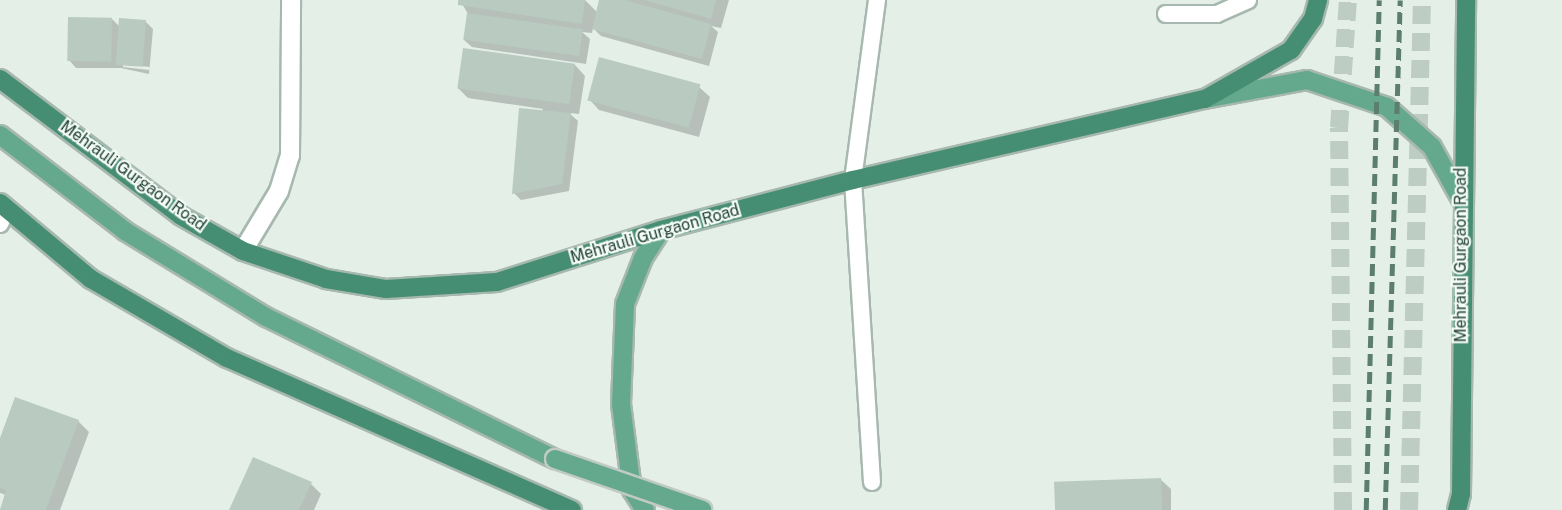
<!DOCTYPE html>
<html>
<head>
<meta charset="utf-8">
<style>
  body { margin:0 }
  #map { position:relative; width:1562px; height:510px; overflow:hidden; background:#e4efe8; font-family:"Public Sans",sans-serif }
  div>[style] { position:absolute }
  .shadow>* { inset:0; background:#0003 }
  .building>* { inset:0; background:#b9cac1; transform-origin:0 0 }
  .secondary-tunnel>* { height:18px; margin-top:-9px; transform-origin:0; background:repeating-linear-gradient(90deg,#bdcdc4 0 18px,transparent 0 27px) }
  .roads { filter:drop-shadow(2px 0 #a6b8af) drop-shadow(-2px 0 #a6b8af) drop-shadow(0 2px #a6b8af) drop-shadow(0 -2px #a6b8af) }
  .service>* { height:16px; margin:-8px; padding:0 8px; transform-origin:8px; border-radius:8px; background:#fff }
  .minor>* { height:18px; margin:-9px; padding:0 9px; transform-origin:9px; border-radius:9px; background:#fff }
  .primary>* { height:18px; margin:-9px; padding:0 9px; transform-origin:9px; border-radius:9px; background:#64a98d }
  .trunk>* { height:18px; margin:-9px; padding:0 9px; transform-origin:9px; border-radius:9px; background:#468e73 }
  .rail>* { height:4.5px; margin-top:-2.25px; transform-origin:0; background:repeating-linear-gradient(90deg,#5c7e70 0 12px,transparent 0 18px) }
  .bridges { filter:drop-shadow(2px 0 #c1cac6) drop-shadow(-2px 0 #c1cac6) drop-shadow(0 2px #c1cac6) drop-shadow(0 -2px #c1cac6) }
  .primary-bridge>* { height:18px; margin:-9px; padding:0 9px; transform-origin:9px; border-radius:9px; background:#64a98d }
  span { translate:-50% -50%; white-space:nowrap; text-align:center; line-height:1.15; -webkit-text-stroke:4.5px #f5fbf7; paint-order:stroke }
  .street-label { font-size:16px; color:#214335 }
</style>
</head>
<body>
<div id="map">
  <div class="shadow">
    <div style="clip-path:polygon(460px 0,585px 0,597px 12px,601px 0,729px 0,721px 28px,711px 26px,718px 32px,709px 66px,601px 36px,593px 28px,592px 33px,582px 32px,590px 39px,586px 64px,472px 47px,464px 40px,468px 14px)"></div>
    <div style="clip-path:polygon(evenodd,112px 19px,120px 27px,146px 22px,153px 29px,149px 74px,121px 68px,76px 68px,69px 60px,112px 19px,123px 64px,150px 67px,149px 70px,123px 67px,123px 64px)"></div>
    <div style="clip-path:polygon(575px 65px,585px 76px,579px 114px,569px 113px,578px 121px,569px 191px,521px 200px,514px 193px,543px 109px,468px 98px,458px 88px)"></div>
    <div style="clip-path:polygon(699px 87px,710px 97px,699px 137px,599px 110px,589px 99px)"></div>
    <div style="clip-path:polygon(78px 421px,89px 432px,60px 510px,0 510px,6px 495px,0 493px,0 442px)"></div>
    <div style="clip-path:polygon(1160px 479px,1171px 489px,1171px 510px,1056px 510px)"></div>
    <div style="clip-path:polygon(311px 484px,321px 494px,314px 510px,231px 510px)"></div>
  </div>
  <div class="building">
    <div style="clip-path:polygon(458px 0,585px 0,582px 24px,458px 5px)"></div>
    <div style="clip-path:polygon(599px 0,625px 0,711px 24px,702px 59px,592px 29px)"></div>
    <div style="clip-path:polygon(644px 0,716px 0,711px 19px)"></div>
    <div style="left:467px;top:13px;width:117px;height:27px;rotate:8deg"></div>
    <div style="left:68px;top:17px;width:44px;height:44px;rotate:1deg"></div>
    <div style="left:119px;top:18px;width:27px;height:47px;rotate:4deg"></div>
    <div style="left:463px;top:48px;width:113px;height:41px;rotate:8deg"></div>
    <div style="left:599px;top:57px;width:105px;height:45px;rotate:15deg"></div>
    <div style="clip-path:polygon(519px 108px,571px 113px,562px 184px,512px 194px)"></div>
    <div style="clip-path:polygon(15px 397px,79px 420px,46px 510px,0 510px,6px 490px,0 488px,0 438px)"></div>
    <div style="clip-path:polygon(253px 457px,312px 482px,299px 510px,229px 510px)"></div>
    <div style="left:1161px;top:478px;width:32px;height:107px;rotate:88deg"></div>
  </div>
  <div class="secondary-tunnel">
    <div style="left:1343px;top:510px;width:382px;rotate:-90.6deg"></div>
    <div style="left:1339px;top:128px;width:128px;rotate:-86deg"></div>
    <div style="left:1409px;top:510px;width:510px;rotate:-88.54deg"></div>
  </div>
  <div class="roads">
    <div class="service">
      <div style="left:1166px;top:14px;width:51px"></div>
      <div style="left:1217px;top:14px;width:34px;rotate:-24deg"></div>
      <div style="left:0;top:224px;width:17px;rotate:-65deg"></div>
      <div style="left:872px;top:482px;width:303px;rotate:-93.6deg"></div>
      <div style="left:853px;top:180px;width:182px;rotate:-82.4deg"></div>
    </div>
    <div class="minor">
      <div style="left:243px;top:251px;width:70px;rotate:-59deg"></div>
      <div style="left:279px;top:191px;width:37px;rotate:-73deg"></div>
      <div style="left:290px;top:156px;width:156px;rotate:-89.6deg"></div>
    </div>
    <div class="primary">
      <div style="left:1210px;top:98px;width:99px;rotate:-10.5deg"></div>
      <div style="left:1307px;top:80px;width:84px;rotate:18.6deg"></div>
      <div style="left:1387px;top:107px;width:60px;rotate:41.6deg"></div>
      <div style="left:1432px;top:147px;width:60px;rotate:60.9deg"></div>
      <div style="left:0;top:135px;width:158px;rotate:37.5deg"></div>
      <div style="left:125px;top:231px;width:165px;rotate:31.4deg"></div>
      <div style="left:266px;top:317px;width:322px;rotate:26.2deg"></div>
      <div style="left:645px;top:510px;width:24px;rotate:-123deg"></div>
      <div style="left:632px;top:490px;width:87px;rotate:-97.3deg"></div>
      <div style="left:621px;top:404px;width:100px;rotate:-87.7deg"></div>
      <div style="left:625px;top:304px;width:49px;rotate:-68.6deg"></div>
      <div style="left:643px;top:258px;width:33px;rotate:-57deg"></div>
    </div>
    <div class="trunk">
      <div style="left:0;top:79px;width:227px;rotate:37.1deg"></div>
      <div style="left:181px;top:216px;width:71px;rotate:29.4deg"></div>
      <div style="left:243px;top:251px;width:88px;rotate:18.6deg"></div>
      <div style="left:326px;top:279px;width:61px;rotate:9.5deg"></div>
      <div style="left:386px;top:289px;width:111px;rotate:-3.6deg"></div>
      <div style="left:497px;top:282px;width:172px;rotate:-17.6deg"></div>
      <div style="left:661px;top:230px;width:198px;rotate:-14.6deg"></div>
      <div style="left:853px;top:180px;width:361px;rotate:-13deg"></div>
      <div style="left:1205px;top:99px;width:99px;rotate:-29.7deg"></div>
      <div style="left:1291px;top:50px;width:38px;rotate:-55deg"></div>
      <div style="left:1313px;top:19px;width:20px;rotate:-75deg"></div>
      <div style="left:0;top:203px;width:119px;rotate:39.9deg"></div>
      <div style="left:91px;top:279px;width:157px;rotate:30.2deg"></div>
      <div style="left:227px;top:358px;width:377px;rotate:23.8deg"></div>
      <div style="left:1457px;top:510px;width:16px;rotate:-76deg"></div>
      <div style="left:1461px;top:494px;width:494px;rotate:-89.4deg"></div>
    </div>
  </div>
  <div class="rail">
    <div style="left:1366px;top:510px;width:510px;rotate:-88.54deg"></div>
    <div style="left:1385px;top:510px;width:510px;rotate:-88.32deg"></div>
  </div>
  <div class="bridges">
    <div class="primary-bridge">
      <div style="left:555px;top:459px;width:156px;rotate:19.1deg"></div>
    </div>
  </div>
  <div class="street-label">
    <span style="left:133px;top:176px;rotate:36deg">Mehrauli Gurgaon Road</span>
    <span style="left:655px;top:234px;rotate:-16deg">Mehrauli Gurgaon Road</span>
    <span style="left:1461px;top:255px;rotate:-90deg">Mehrauli Gurgaon Road</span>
  </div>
</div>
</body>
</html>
